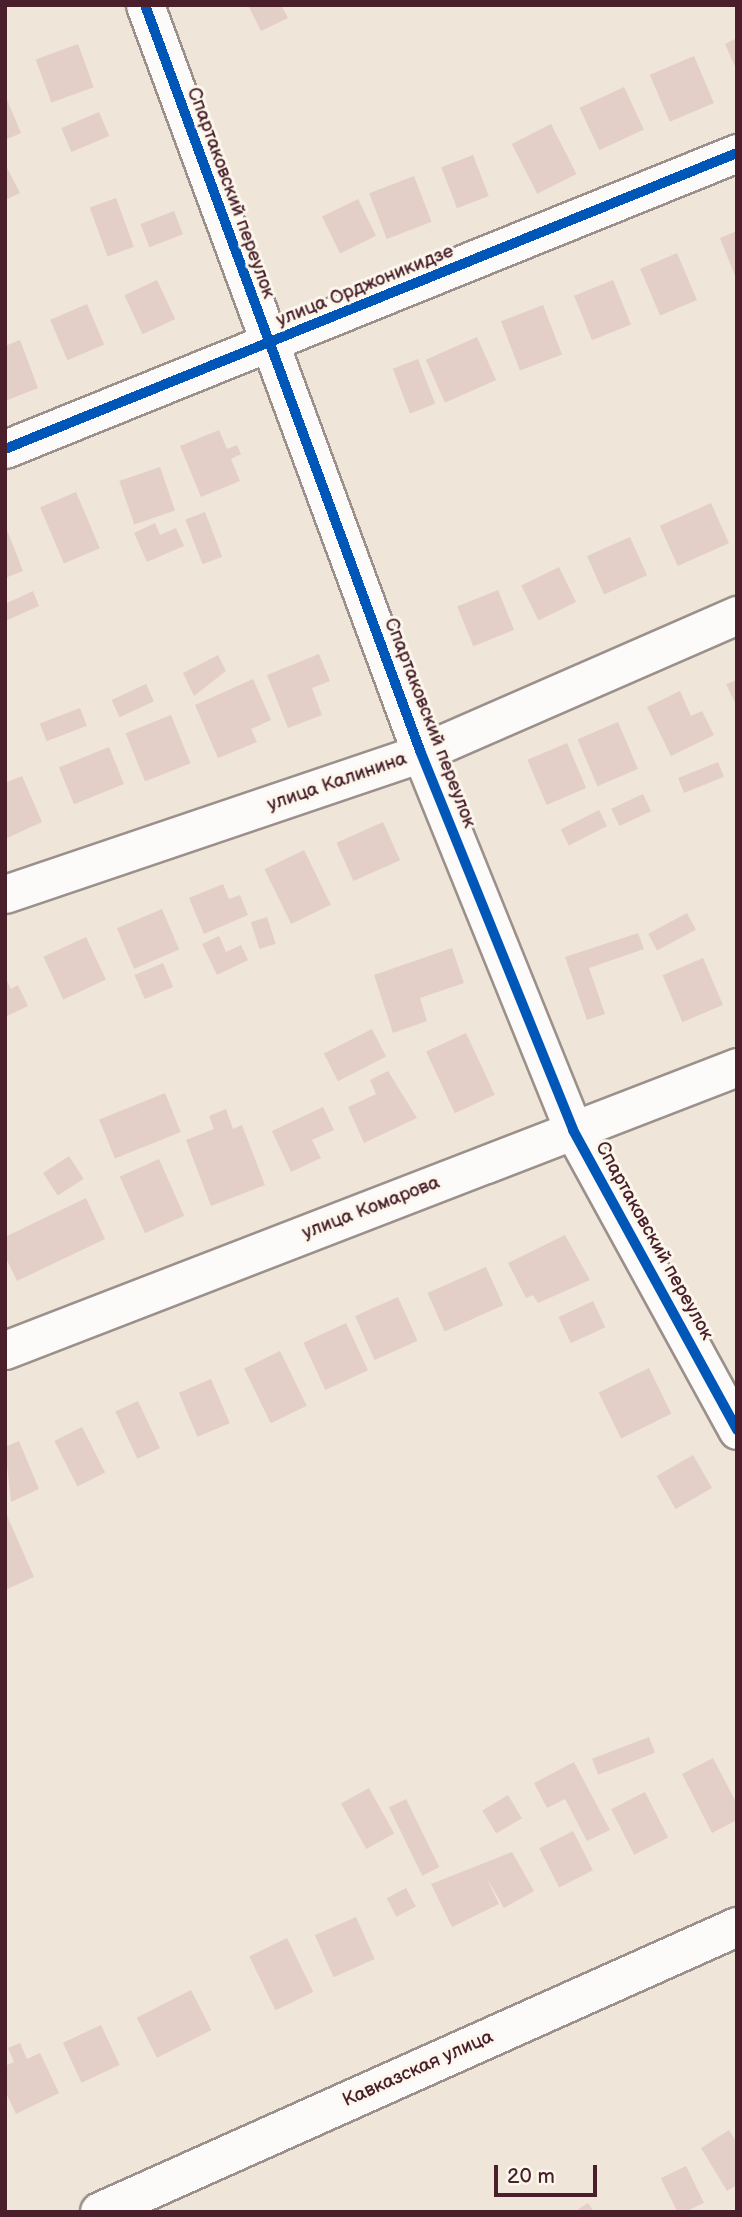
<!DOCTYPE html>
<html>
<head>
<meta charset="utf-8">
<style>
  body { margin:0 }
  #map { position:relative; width:742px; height:2217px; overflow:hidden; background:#efe5d9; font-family:"Balsamiq Sans",sans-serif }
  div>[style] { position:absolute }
  .building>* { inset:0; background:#e4cfc8; transform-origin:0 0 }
  .roads { filter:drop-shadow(2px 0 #9b908b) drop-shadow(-2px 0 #9b908b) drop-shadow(0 2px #9b908b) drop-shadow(0 -2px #9b908b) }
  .minor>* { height:37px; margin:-18.5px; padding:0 18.5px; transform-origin:18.5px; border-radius:18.5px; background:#fdfbf9 }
  .tertiary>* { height:38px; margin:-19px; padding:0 19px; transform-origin:19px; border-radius:19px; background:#fdfbf9 }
  .cycleway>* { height:10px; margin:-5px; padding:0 5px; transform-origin:5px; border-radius:5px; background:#0057b8 }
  span { translate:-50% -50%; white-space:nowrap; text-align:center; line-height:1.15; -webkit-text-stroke:6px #fbf7ec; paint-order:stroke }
  .street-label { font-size:19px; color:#4a1f2b }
  .frame { position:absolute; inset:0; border:7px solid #4a1f2b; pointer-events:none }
  .scale { position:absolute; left:494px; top:2165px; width:103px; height:32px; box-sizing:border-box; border:4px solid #4a1f2b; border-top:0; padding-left:9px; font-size:21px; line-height:24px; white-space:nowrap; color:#4a1f2b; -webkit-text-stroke:5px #fbf7ec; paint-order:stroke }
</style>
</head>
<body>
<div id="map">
  <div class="building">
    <div style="clip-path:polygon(248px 5px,281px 5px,288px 18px,261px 31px)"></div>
    <div style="clip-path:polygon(737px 38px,737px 71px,725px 44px)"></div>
    <div style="left:78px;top:44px;width:46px;height:45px;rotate:70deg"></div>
    <div style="left:694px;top:56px;width:51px;height:48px;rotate:67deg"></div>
    <div style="left:624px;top:87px;width:47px;height:49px;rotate:65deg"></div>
    <div style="clip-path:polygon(5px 95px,21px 133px,5px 140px)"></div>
    <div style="left:99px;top:112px;width:26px;height:41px;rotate:67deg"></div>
    <div style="left:551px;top:124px;width:56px;height:44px;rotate:63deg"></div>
    <div style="left:473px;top:155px;width:44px;height:34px;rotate:69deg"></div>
    <div style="clip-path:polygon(5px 164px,20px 193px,5px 200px)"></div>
    <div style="left:414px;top:176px;width:49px;height:48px;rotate:69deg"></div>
    <div style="left:116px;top:198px;width:52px;height:28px;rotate:70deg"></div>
    <div style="left:358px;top:199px;width:41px;height:40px;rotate:64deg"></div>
    <div style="left:174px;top:211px;width:25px;height:36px;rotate:69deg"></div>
    <div style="clip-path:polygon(737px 231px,737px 281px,720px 238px)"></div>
    <div style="left:677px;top:253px;width:51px;height:40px;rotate:67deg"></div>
    <div style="left:157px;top:280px;width:43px;height:36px;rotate:65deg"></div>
    <div style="left:613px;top:280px;width:48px;height:42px;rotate:68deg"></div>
    <div style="left:87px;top:304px;width:44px;height:40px;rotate:67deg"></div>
    <div style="left:543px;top:305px;width:53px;height:45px;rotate:69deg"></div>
    <div style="left:477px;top:337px;width:47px;height:56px;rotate:66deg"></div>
    <div style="clip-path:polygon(20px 340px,38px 388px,5px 401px,5px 346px)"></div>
    <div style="left:418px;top:359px;width:48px;height:27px;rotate:69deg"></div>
    <div style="clip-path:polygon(219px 430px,227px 449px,237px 445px,241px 454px,231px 459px,240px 481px,201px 497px,180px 446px)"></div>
    <div style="left:160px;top:467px;width:46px;height:43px;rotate:71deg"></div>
    <div style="left:76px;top:492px;width:61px;height:39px;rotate:67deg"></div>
    <div style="left:711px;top:503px;width:44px;height:56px;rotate:66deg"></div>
    <div style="left:205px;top:512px;width:48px;height:21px;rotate:69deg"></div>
    <div style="clip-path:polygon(155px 523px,160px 535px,176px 528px,184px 546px,147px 562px,134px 533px)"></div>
    <div style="clip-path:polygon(5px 525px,23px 571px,5px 578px)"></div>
    <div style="left:630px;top:537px;width:42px;height:47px;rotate:66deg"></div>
    <div style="left:559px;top:567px;width:39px;height:42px;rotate:64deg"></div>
    <div style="left:498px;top:590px;width:43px;height:44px;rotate:68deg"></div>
    <div style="clip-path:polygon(33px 591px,39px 606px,5px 621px,5px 604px)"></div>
    <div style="clip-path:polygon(319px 654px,330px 681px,312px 688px,322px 715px,288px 728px,267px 675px)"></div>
    <div style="clip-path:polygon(218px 655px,226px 671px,194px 696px,183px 673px)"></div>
    <div style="clip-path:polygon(253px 679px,271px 720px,251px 729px,257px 742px,218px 758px,195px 705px)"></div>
    <div style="clip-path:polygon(737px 680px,737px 707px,726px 684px)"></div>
    <div style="left:146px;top:684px;width:19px;height:38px;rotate:65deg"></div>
    <div style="clip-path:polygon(680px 691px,691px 716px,702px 711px,714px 735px,671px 756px,647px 707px)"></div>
    <div style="left:80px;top:708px;width:19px;height:43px;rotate:69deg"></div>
    <div style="left:171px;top:715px;width:52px;height:49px;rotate:68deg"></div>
    <div style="left:618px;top:722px;width:51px;height:44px;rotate:67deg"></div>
    <div style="left:567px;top:743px;width:49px;height:43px;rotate:67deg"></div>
    <div style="left:109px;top:747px;width:40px;height:54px;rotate:68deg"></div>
    <div style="left:718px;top:762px;width:16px;height:43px;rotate:68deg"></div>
    <div style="clip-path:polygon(22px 776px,42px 822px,5px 839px,5px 783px)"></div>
    <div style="left:643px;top:794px;width:19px;height:35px;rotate:65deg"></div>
    <div style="left:599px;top:810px;width:18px;height:43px;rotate:63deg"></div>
    <div style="left:383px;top:822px;width:42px;height:51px;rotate:66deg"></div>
    <div style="left:304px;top:850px;width:61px;height:44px;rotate:64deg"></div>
    <div style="clip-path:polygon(223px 884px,229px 899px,240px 895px,248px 915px,204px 934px,189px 898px)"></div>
    <div style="left:162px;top:909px;width:44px;height:49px;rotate:67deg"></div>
    <div style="left:687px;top:913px;width:19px;height:44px;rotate:62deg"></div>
    <div style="left:267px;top:917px;width:28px;height:17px;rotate:72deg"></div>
    <div style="clip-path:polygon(638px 933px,644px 949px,589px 968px,605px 1014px,587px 1020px,565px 957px)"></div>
    <div style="clip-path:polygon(219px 936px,226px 952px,241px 945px,248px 960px,217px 975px,202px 944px)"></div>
    <div style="left:86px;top:937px;width:47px;height:47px;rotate:65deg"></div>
    <div style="clip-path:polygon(452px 948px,464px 983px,420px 998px,427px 1021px,393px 1033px,374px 975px)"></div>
    <div style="left:703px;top:958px;width:51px;height:44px;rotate:67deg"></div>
    <div style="left:163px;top:963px;width:26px;height:31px;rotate:67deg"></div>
    <div style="clip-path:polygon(5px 977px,11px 989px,18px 985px,28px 1006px,5px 1017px)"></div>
    <div style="left:372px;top:1029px;width:31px;height:54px;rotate:63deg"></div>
    <div style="left:466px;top:1033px;width:68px;height:44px;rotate:65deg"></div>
    <div style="clip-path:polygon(388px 1071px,417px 1118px,364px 1143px,348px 1107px,376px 1094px,370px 1080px)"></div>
    <div style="left:165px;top:1093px;width:42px;height:71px;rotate:68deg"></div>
    <div style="clip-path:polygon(323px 1107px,334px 1130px,312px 1140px,321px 1158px,291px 1172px,272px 1131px)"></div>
    <div style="clip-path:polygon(226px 1109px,233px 1129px,242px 1125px,265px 1185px,211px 1206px,186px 1140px,214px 1129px,209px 1116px)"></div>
    <div style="left:69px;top:1156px;width:27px;height:31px;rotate:57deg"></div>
    <div style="left:159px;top:1159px;width:62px;height:43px;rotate:66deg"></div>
    <div style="clip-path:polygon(86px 1198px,105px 1239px,17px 1281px,5px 1256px,5px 1237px)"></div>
    <div style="clip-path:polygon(565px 1235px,590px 1280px,538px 1303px,533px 1295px,526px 1298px,508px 1263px)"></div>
    <div style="left:486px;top:1267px;width:42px;height:64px;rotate:66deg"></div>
    <div style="left:398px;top:1297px;width:48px;height:47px;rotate:66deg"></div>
    <div style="left:593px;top:1301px;width:29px;height:38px;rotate:65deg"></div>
    <div style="left:346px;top:1323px;width:52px;height:47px;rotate:65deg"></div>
    <div style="left:280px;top:1351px;width:61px;height:40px;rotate:64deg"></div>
    <div style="left:649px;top:1368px;width:51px;height:56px;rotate:64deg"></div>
    <div style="left:211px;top:1379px;width:48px;height:35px;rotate:67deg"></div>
    <div style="left:138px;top:1401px;width:52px;height:25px;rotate:65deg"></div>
    <div style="left:82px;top:1427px;width:51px;height:31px;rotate:63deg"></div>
    <div style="clip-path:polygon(19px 1441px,39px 1489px,11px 1502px,5px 1447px)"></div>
    <div style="left:693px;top:1455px;width:38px;height:42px;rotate:60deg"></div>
    <div style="clip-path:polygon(5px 1511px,34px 1577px,5px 1590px)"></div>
    <div style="left:649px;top:1737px;width:17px;height:61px;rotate:69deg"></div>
    <div style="clip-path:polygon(713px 1758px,737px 1804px,737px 1820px,712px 1833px,682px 1774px)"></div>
    <div style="clip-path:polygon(574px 1762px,610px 1830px,587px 1841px,565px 1799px,547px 1808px,534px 1783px)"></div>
    <div style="left:369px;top:1788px;width:52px;height:32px;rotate:61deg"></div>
    <div style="left:645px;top:1792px;width:51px;height:38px;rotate:63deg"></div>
    <div style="left:508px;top:1795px;width:27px;height:30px;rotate:59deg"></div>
    <div style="left:406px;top:1799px;width:76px;height:19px;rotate:64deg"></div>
    <div style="left:573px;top:1831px;width:44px;height:38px;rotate:63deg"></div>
    <div style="clip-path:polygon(512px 1852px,534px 1891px,504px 1908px,486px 1877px,499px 1904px,452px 1927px,431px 1884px)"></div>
    <div style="left:406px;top:1888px;width:21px;height:22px;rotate:62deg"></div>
    <div style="left:356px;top:1917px;width:46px;height:45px;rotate:66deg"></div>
    <div style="left:287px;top:1938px;width:60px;height:42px;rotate:64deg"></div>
    <div style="left:191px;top:1990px;width:45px;height:61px;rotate:63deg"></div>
    <div style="left:101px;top:2025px;width:44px;height:42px;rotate:65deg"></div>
    <div style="clip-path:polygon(20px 2043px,27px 2059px,40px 2053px,59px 2093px,16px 2114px,5px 2091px,5px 2066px,14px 2062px,8px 2048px)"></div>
    <div style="clip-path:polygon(729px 2130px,737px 2143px,737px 2185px,727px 2191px,701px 2148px)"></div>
    <div style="left:686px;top:2166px;width:41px;height:28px;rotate:64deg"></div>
    <div style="clip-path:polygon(588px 2203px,594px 2212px,574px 2212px)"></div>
  </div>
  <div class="roads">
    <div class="minor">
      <div style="left:145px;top:5px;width:797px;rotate:69.75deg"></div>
      <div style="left:421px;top:753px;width:406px;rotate:68deg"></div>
      <div style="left:573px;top:1130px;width:342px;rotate:61.3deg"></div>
      <div style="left:5px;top:449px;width:790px;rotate:-22.02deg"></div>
      <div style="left:5px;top:894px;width:439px;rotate:-18.7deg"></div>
      <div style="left:421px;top:753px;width:345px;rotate:-23.6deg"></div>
      <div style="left:5px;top:1350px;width:785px;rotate:-21.14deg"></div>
    </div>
    <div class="tertiary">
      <div style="left:100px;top:2212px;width:698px;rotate:-24.1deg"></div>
    </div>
  </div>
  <div class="cycleway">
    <div style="left:145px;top:5px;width:797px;rotate:69.75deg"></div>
    <div style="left:421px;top:753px;width:406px;rotate:68deg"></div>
    <div style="left:573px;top:1130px;width:342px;rotate:61.3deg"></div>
    <div style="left:5px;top:449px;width:790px;rotate:-22.02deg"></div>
  </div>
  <div class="street-label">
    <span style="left:231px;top:193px;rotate:70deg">Спартаковский переулок</span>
    <span style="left:365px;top:286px;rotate:-22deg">улица Орджоникидзе</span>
    <span style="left:430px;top:723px;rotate:69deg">Спартаковский переулок</span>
    <span style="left:337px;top:782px;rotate:-19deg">улица Калинина</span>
    <span style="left:371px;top:1208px;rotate:-21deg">улица Комарова</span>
    <span style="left:654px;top:1241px;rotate:61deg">Спартаковский переулок</span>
    <span style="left:418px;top:2069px;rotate:-24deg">Кавказская улица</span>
  </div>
  <div class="frame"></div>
  <div class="scale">20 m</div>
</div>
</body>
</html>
